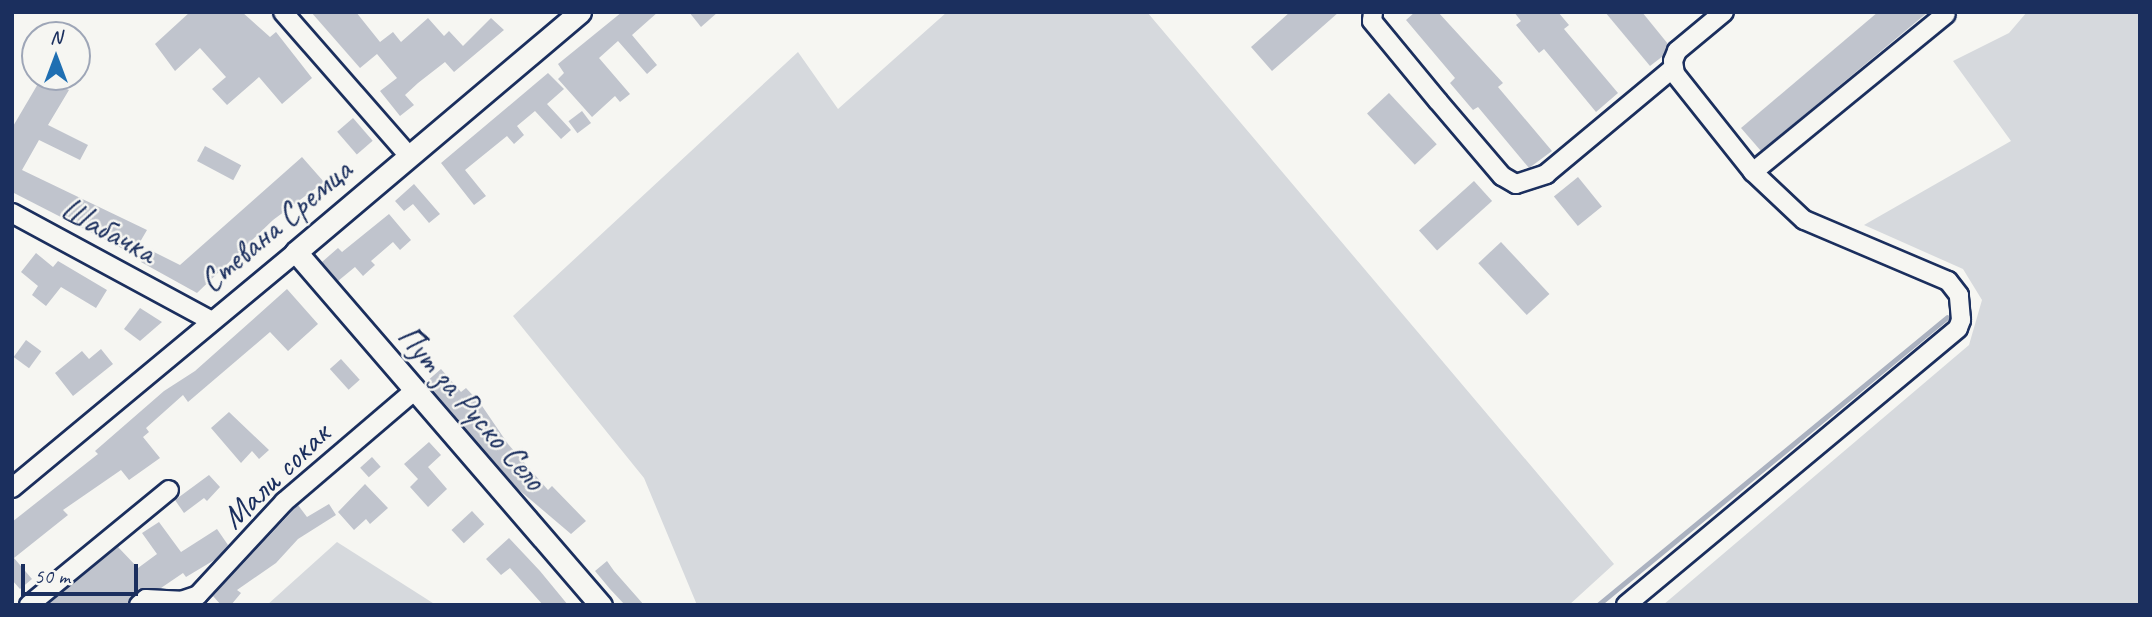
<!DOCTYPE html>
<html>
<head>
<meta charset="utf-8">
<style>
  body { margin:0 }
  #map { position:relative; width:2152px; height:617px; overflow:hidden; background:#f6f6f2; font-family:Caveat,sans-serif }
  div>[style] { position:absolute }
  .green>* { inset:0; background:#d6d9dd }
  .stream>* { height:4.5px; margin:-2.25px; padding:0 2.25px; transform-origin:2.25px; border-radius:2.25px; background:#abb2c0 }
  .building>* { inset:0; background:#c0c4cd; transform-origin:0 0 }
  .roads { filter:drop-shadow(2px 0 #1b2f5e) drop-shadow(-2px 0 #1b2f5e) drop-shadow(0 2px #1b2f5e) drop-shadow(0 -2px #1b2f5e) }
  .minor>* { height:18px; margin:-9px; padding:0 9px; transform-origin:9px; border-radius:9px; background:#f6f6f2 }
  .major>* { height:21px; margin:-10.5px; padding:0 10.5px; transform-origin:10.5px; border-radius:10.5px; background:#f6f6f2 }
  span { translate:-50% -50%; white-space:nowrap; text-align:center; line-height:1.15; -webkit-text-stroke:5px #f6f6f2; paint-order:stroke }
  .street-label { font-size:33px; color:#1b2f5e }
  .frame { position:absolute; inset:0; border:14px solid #1b2f5e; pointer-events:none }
  .north { position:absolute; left:21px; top:21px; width:70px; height:70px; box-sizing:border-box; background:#f6f6f2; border:2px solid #9ea6b7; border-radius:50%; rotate:0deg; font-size:19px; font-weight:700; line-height:28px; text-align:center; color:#1b2f5e }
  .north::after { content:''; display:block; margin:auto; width:24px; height:32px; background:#1f6fb2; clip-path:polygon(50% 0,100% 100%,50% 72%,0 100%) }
  .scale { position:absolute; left:21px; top:564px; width:117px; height:32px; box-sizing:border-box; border:4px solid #1b2f5e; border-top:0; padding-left:9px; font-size:21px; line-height:24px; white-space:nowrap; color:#1b2f5e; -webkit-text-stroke:5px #f6f6f2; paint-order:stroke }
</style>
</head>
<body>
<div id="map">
  <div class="green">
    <div style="clip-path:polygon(947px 12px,1147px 12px,1614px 564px,1569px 605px,697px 605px,644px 478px,513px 316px,798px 52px,838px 109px)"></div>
    <div style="clip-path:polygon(2027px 12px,2139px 12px,2140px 605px,1663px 605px,1969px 345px,1982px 300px,1963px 269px,1864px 225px,2011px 141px,1953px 61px,2009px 33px)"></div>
    <div style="clip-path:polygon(337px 542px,436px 605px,267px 605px)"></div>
  </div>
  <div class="stream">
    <div style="left:1598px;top:605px;width:452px;rotate:-39.5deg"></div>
  </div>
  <div class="building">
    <div style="clip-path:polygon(190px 12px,242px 12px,270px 37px,276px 32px,312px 78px,282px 104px,259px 77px,227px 105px,212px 89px,226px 77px,200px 48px,175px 71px,155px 44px)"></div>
    <div style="clip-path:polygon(311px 12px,356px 12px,380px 42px,393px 32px,401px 42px,428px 18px,444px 36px,449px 31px,463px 46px,491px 18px,504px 30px,454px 72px,445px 62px,418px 83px,405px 95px,414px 105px,400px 116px,380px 91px,397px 78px,377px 54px,360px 68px)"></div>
    <div style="clip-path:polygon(622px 12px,658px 12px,632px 35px,657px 65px,647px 74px,618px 41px,599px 58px,630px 94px,620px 102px,615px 96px,592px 117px,558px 79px,564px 73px,558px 64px)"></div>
    <div style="clip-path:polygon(689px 12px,718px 12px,701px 27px)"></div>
    <div style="clip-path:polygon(1290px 12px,1339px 12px,1272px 71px,1251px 47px)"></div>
    <div style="clip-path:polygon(1415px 12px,1438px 12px,1503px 83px,1498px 87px,1552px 151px,1529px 168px,1478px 107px,1473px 110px,1450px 83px,1455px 78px,1406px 20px)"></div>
    <div style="clip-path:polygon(1514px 12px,1558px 12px,1569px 25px,1564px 29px,1618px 93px,1596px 112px,1544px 49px,1539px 53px,1516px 25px,1521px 21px)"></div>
    <div style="clip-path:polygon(1605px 12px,1642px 12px,1668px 44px,1663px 56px,1650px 66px)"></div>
    <div style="clip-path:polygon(1878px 12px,1928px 12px,1761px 151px,1741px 128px)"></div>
    <div style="clip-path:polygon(548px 73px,564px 89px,547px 104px,571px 130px,561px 139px,535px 111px,517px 126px,524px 135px,514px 144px,507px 136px,465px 170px,486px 196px,474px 205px,441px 163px)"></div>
    <div style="clip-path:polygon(42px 77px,69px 90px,48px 125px,88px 145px,80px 160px,39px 140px,22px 170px,147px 230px,133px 254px,12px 192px,12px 128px)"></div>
    <div style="left:1389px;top:93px;width:70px;height:30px;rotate:47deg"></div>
    <div style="left:582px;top:111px;width:15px;height:17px;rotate:53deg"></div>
    <div style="left:353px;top:118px;width:30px;height:21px;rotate:49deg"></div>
    <div style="left:205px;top:146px;width:41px;height:17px;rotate:28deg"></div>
    <div style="clip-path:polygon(302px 157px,324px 182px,273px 220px,197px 293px,141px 262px,148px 249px,180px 265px)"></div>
    <div style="left:1578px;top:177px;width:38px;height:31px;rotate:51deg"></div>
    <div style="left:1474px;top:181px;width:27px;height:74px;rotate:48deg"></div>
    <div style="clip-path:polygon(414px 184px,440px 214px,429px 223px,413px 204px,404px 211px,395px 201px)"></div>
    <div style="clip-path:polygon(389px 214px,411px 240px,400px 250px,393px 242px,371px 261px,375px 265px,363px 276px,355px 267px,338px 281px,322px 262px,338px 248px,342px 252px)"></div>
    <div style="left:1501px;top:242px;width:71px;height:31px;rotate:47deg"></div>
    <div style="clip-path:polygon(36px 253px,53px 267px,58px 261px,107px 290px,96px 308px,61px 287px,46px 306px,32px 295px,38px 286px,21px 272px)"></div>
    <div style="clip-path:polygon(287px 289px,318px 324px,288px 351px,270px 332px,188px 402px,183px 395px,146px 428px,149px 432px,143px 437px,160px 458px,129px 480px,121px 470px,63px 510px,68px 515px,14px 558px,32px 579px,20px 589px,12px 580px,12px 522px,98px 454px,95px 451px,164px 391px,195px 371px)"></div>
    <div style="clip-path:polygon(140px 308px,162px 322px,140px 341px,124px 329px)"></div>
    <div style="left:26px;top:340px;width:19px;height:21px;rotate:36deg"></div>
    <div style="clip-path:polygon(101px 349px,113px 364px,73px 396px,55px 373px,82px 351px,89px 359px)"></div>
    <div style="left:341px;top:359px;width:28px;height:15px;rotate:48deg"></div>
    <div style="clip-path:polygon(441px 369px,461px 392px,466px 388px,480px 403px,508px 444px,548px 490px,552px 486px,586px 521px,571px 534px,518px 489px,426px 382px)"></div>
    <div style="clip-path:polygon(229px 412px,269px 450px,259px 459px,252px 451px,241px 463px,211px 428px)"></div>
    <div style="clip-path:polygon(429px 442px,441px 455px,428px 467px,447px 489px,428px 507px,410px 487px,418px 479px,404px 464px)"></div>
    <div style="left:372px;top:457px;width:13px;height:16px;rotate:48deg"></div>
    <div style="clip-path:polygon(209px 475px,220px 487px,207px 501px,204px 498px,184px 513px,175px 500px)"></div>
    <div style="clip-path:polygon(365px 484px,388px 508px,370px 524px,366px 519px,354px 530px,338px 512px)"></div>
    <div style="clip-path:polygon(329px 504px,336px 515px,298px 539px,276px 563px,237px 590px,241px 593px,231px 605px,221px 605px,213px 596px,298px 505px,307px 517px)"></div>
    <div style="left:472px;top:511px;width:18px;height:28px;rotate:47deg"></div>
    <div style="clip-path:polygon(159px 522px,181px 552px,217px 529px,228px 545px,216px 559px,186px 577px,183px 573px,161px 588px,139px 590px,128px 605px,47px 605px,118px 547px,138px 568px,157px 554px,142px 533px)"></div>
    <div style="clip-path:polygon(509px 538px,540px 571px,568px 605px,543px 605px,510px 568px,501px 575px,486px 559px)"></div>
    <div style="clip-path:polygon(607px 561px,614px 571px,644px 605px,625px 605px,610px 589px,595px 571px)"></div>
  </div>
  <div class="roads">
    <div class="minor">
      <div style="left:283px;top:12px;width:190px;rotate:48.8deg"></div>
      <div style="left:1373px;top:12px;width:9px;rotate:96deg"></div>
      <div style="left:1372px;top:21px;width:104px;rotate:50.5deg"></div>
      <div style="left:1438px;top:101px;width:99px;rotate:49.5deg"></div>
      <div style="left:1502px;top:176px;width:16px;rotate:30deg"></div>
      <div style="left:1516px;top:184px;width:32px;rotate:-18deg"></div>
      <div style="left:1546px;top:174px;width:165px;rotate:-39.8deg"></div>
      <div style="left:1753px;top:172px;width:249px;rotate:-39.3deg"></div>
      <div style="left:12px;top:213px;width:227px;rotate:28.4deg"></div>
      <div style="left:12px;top:488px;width:369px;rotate:-39.7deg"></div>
      <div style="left:29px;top:605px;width:181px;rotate:-39.4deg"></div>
      <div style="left:139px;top:605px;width:9px;rotate:-41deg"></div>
      <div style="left:146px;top:599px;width:35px;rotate:3deg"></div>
      <div style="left:181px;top:601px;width:18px;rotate:-19deg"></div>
      <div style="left:198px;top:595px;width:127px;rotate:-47.2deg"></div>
      <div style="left:284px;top:502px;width:171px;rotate:-40.5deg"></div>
      <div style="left:1626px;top:605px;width:432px;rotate:-39.8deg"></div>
      <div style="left:1958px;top:328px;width:9px;rotate:-69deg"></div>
      <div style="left:1961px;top:320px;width:25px;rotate:-95deg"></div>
      <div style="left:1959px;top:295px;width:18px;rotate:-128deg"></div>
      <div style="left:1948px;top:281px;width:156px;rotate:-157deg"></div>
      <div style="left:1804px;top:220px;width:70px;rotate:-136.7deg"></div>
      <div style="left:1753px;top:172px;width:125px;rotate:-128.5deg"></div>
      <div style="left:1675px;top:74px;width:13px;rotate:-99deg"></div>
      <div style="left:1673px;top:61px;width:11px;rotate:-68deg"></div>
      <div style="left:1677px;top:51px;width:61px;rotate:-39.7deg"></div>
    </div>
    <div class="major">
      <div style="left:580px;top:12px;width:372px;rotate:139.8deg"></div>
      <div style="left:296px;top:252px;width:467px;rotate:49.2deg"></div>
    </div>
  </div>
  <div class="street-label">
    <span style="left:276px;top:226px;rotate:-40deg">Стевана Сремца</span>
    <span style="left:108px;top:231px;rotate:28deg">Шабачка</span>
    <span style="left:471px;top:408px;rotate:49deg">Пут за Руско Село</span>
    <span style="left:276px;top:476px;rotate:-44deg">Мали сокак</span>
  </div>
  <div class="frame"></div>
  <div class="north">N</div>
  <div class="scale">50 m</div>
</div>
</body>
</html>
